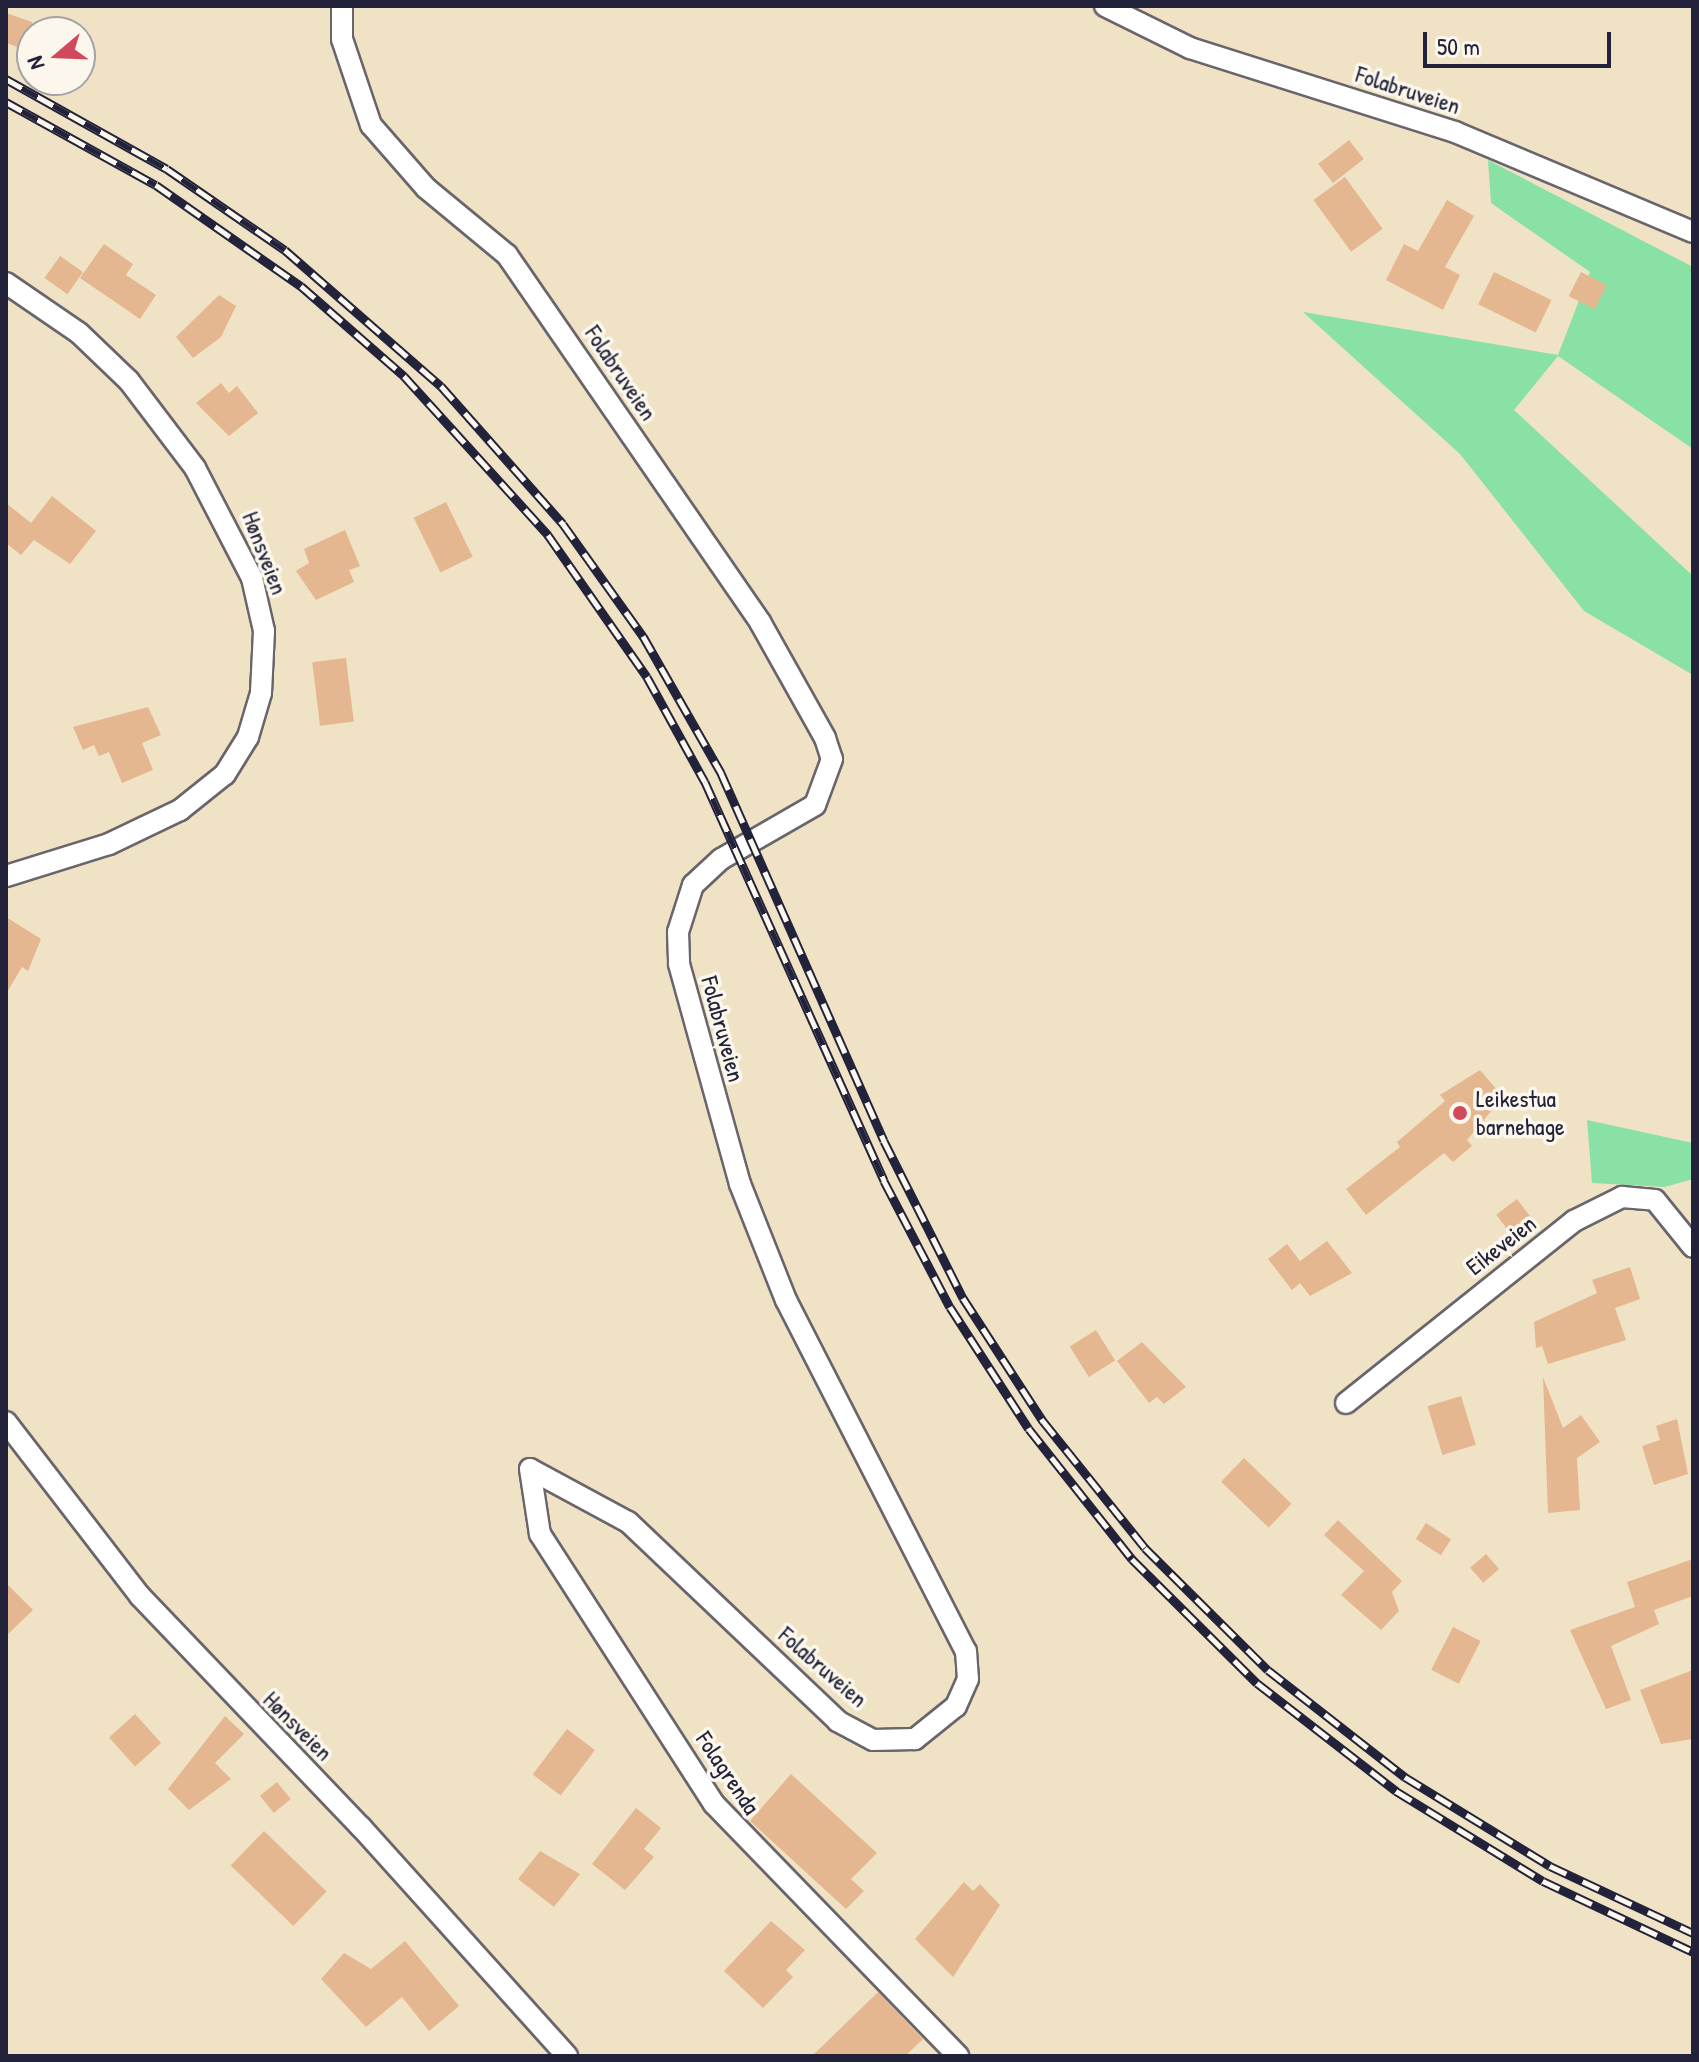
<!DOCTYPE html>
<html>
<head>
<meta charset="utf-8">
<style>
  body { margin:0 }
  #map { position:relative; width:1699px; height:2062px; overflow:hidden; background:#f0e2c5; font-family:"Patrick Hand",sans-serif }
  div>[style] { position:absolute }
  .green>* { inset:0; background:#89e1a6 }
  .building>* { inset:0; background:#e5b790; transform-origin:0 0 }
  .roads { filter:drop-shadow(2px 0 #6a656b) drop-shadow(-2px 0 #6a656b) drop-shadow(0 2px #6a656b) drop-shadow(0 -2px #6a656b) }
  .street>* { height:20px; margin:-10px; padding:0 10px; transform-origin:10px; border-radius:10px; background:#fff }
  .rail>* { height:9px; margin-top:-4.5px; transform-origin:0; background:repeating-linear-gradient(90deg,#fbf7ec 0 18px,#22223b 0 36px); box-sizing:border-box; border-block:2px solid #22223b }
  .dots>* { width:22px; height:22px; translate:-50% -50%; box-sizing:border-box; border:4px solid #fbf7ec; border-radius:50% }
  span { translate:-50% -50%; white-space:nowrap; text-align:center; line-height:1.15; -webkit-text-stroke:7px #fbf7ec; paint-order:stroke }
  .street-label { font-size:24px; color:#22223b }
  .poi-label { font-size:24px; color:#22223b }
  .left { translate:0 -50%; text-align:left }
  .frame { position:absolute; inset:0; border:8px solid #22223b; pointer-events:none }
  .north { position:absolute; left:16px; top:16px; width:80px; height:80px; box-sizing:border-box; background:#fbf7ec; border:2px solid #a4a2a5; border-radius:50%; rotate:251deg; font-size:22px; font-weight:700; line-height:32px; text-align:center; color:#22223b }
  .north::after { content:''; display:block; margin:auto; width:28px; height:36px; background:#d1495b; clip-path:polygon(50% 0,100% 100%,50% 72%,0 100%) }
  .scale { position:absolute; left:1423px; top:32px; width:188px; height:36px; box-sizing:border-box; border:4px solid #22223b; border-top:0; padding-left:10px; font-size:24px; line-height:28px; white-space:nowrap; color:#22223b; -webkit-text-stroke:6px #fbf7ec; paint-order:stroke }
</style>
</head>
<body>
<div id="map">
  <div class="green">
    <div style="clip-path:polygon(1488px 160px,1693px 267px,1693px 449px,1558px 356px,1514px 410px,1693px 576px,1693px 675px,1584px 611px,1460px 454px,1303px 312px,1558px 355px,1590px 272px,1491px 203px)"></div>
    <div style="clip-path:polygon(1587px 1120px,1693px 1143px,1693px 1179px,1665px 1187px,1592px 1183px)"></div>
  </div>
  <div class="building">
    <div style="clip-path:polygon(6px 13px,32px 22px,32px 52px,6px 43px)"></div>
    <div style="left:1349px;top:140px;width:24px;height:39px;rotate:52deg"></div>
    <div style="left:1345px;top:177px;width:64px;height:39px;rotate:54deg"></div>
    <div style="clip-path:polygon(1447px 200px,1474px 216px,1445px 267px,1460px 275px,1443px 310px,1386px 280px,1404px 244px,1418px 251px)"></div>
    <div style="clip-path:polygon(104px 244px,133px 264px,126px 275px,156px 295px,140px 319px,80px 278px)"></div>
    <div style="left:60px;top:256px;width:28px;height:27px;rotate:35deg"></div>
    <div style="left:1494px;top:272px;width:64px;height:36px;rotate:26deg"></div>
    <div style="left:1581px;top:272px;width:29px;height:27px;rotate:27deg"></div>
    <div style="clip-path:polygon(219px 295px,236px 306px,221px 337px,193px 358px,176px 337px)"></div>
    <div style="clip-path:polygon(221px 383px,229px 393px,237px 386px,258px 413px,229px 436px,196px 403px)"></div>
    <div style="clip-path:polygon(52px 496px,96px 531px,70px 564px,34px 540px,21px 555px,6px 543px,6px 503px,31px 523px)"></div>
    <div style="left:446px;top:502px;width:61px;height:36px;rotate:64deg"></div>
    <div style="clip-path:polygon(345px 530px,360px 566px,349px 570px,354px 582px,316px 600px,296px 571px,309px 563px,304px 549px)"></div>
    <div style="left:346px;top:658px;width:64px;height:34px;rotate:83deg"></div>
    <div style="clip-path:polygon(148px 707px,161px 735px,142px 743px,153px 770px,122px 783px,109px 752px,99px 756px,94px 745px,83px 750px,73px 727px)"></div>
    <div style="clip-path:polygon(6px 917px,41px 939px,28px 971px,22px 967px,6px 994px)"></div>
    <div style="clip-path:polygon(1480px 1070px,1503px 1097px,1467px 1140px,1472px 1146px,1453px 1162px,1444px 1153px,1366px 1215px,1346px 1189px,1400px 1147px,1397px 1142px,1445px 1101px,1440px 1095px)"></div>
    <div style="left:1517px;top:1199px;width:26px;height:26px;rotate:53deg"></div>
    <div style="clip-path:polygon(1327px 1241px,1352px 1273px,1310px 1296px,1300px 1283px,1292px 1290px,1268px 1259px,1287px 1244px,1300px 1261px)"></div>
    <div style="clip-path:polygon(1630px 1267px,1640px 1299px,1615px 1308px,1626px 1340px,1548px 1364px,1542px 1346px,1536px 1348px,1534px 1322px,1597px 1293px,1592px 1280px)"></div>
    <div style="left:1096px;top:1330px;width:36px;height:31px;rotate:58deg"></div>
    <div style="clip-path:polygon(1142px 1342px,1186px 1387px,1164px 1404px,1157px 1397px,1149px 1403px,1117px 1361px)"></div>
    <div style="clip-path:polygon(1543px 1377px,1563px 1428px,1581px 1415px,1600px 1442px,1577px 1458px,1580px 1510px,1548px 1513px)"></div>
    <div style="left:1461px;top:1396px;width:51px;height:35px;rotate:73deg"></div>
    <div style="clip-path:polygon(1677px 1419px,1688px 1474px,1654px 1485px,1642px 1446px,1660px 1440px,1656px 1426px)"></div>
    <div style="left:1244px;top:1458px;width:66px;height:33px;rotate:44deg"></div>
    <div style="clip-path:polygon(1338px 1520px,1402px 1581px,1392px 1592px,1399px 1611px,1381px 1630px,1341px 1595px,1364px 1571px,1324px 1535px)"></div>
    <div style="left:1426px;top:1523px;width:30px;height:19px;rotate:33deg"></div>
    <div style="left:1486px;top:1554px;width:20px;height:21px;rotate:49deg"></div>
    <div style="clip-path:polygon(1693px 1559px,1693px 1596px,1654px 1610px,1659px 1624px,1611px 1646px,1631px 1700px,1606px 1709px,1570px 1630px,1635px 1607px,1627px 1582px)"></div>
    <div style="clip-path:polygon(6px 1583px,33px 1610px,6px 1636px)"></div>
    <div style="left:1453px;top:1627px;width:31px;height:48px;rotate:27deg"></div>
    <div style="clip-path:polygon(1693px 1670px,1693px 1739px,1661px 1744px,1640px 1690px)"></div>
    <div style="left:135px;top:1714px;width:39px;height:35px;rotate:48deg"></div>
    <div style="clip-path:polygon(225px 1716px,244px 1734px,215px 1763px,231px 1779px,189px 1810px,168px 1789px)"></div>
    <div style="left:567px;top:1729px;width:35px;height:57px;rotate:37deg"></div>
    <div style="clip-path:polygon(791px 1774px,877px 1853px,851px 1879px,864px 1891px,846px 1909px,750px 1821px)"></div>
    <div style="left:277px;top:1782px;width:22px;height:22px;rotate:51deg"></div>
    <div style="clip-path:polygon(636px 1808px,661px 1828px,644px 1849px,654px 1857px,625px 1890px,592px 1864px)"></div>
    <div style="left:264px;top:1831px;width:87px;height:48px;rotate:44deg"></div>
    <div style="clip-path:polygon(540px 1851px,580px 1874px,554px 1907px,518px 1879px)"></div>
    <div style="clip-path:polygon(964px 1882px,973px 1891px,980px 1884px,1000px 1905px,953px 1977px,915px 1939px)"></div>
    <div style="clip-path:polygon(771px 1921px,805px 1950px,786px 1970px,793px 1977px,763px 2008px,724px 1971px)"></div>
    <div style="clip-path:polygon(405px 1941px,459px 2006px,429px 2031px,402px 1997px,366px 2027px,321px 1979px,344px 1953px,371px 1969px)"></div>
    <div style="clip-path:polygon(878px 1992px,923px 2039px,905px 2056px,812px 2056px)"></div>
  </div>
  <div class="roads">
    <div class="street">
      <div style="left:342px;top:6px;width:33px;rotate:90deg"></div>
      <div style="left:342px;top:39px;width:91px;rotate:71.4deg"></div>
      <div style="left:371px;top:125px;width:84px;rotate:48.9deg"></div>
      <div style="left:426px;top:188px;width:105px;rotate:39.6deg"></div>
      <div style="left:507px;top:255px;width:446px;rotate:55.4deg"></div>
      <div style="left:760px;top:622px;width:133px;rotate:60.7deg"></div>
      <div style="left:825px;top:738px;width:22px;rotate:72deg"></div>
      <div style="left:832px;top:759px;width:49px;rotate:110.3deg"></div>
      <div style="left:815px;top:805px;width:108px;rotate:150.1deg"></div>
      <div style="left:721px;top:859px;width:38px;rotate:137deg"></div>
      <div style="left:693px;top:885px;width:49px;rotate:107.7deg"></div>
      <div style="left:678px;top:932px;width:32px;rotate:88deg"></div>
      <div style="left:679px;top:964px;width:228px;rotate:74.5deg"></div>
      <div style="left:740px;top:1184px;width:125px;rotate:68.4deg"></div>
      <div style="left:786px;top:1300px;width:394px;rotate:62.9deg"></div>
      <div style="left:966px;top:1651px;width:28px;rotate:86deg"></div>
      <div style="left:968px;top:1679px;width:30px;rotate:114deg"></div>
      <div style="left:956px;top:1706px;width:53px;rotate:141.2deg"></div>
      <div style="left:915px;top:1739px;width:42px;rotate:178.6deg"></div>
      <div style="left:873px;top:1740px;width:40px;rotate:-152deg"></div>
      <div style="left:838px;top:1721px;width:289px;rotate:-136.5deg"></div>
      <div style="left:628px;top:1522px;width:111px;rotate:-151.6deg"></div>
      <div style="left:1105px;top:6px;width:95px;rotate:26.3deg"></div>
      <div style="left:1190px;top:48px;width:278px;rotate:17.6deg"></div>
      <div style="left:1455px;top:132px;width:258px;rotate:22.8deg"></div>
      <div style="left:6px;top:283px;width:88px;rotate:34.4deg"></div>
      <div style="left:79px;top:333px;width:69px;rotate:43.8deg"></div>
      <div style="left:129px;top:381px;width:109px;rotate:52.8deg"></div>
      <div style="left:195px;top:468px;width:124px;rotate:62.6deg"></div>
      <div style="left:252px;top:578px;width:54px;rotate:77.2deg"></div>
      <div style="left:264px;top:631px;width:62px;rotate:92.8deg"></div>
      <div style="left:261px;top:693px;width:46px;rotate:106.5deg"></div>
      <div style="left:248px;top:737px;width:44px;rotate:121.9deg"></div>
      <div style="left:225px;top:774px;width:58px;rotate:141.3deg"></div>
      <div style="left:180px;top:810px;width:79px;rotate:154.4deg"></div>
      <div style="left:109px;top:844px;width:108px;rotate:162.7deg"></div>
      <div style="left:1346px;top:1403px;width:292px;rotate:-38.6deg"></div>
      <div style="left:1574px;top:1221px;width:54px;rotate:-26.6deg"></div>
      <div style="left:1622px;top:1197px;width:33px;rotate:5deg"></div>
      <div style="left:1655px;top:1200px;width:60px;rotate:51deg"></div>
      <div style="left:6px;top:1422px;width:220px;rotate:52.4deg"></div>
      <div style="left:140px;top:1596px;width:320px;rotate:46.3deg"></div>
      <div style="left:361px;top:1827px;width:308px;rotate:48deg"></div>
      <div style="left:530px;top:1469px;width:66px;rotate:81.3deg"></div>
      <div style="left:540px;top:1534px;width:321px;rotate:57.2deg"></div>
      <div style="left:714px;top:1804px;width:351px;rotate:45.9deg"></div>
    </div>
  </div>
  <div class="rail">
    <div style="left:6px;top:79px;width:184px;rotate:29.2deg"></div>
    <div style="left:167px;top:169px;width:143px;rotate:34.5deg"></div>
    <div style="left:285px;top:250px;width:207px;rotate:41.1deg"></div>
    <div style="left:441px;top:386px;width:184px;rotate:48.5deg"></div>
    <div style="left:563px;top:524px;width:138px;rotate:54.5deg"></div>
    <div style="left:643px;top:636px;width:158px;rotate:60.3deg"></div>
    <div style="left:721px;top:773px;width:402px;rotate:66.1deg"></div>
    <div style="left:884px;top:1141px;width:176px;rotate:63.3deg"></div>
    <div style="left:963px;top:1298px;width:147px;rotate:57deg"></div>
    <div style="left:1043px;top:1421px;width:163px;rotate:51.2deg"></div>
    <div style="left:1145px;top:1548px;width:173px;rotate:44.8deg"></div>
    <div style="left:1268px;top:1670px;width:174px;rotate:38deg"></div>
    <div style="left:1405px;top:1777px;width:170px;rotate:31.5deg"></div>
    <div style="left:1550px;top:1866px;width:158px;rotate:25.1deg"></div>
    <div style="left:6px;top:102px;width:171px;rotate:29deg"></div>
    <div style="left:156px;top:185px;width:177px;rotate:34.9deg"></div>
    <div style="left:301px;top:286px;width:137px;rotate:41.1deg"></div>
    <div style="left:404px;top:376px;width:215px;rotate:47.8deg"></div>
    <div style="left:548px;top:535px;width:173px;rotate:55.1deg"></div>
    <div style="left:647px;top:677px;width:120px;rotate:61.1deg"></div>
    <div style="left:705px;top:782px;width:437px;rotate:65.8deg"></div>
    <div style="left:884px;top:1181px;width:142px;rotate:62.4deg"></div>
    <div style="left:950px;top:1307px;width:145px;rotate:57.1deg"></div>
    <div style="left:1029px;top:1429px;width:166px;rotate:51.6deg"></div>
    <div style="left:1132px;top:1559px;width:176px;rotate:44.8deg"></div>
    <div style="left:1257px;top:1683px;width:176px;rotate:37.8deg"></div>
    <div style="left:1396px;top:1791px;width:172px;rotate:31.5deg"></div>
    <div style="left:1543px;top:1881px;width:166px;rotate:25.3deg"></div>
  </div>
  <div class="dots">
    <div style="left:1460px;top:1113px;background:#d1495b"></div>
  </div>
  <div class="street-label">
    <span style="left:1408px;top:90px;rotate:18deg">Folabruveien</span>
    <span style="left:621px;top:373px;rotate:56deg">Folabruveien</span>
    <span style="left:265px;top:553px;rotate:69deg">Hønsveien</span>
    <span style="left:723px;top:1029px;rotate:75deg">Folabruveien</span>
    <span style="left:1501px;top:1245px;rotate:-38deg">Eikeveien</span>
    <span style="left:823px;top:1667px;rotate:41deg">Folabruveien</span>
    <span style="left:298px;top:1726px;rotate:45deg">Hønsveien</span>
    <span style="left:728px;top:1773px;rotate:56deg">Folagrenda</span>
  </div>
  <div class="poi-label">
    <span class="left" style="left:1476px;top:1113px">Leikestua<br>barnehage</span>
  </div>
  <div class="frame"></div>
  <div class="north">N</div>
  <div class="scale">50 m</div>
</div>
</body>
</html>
